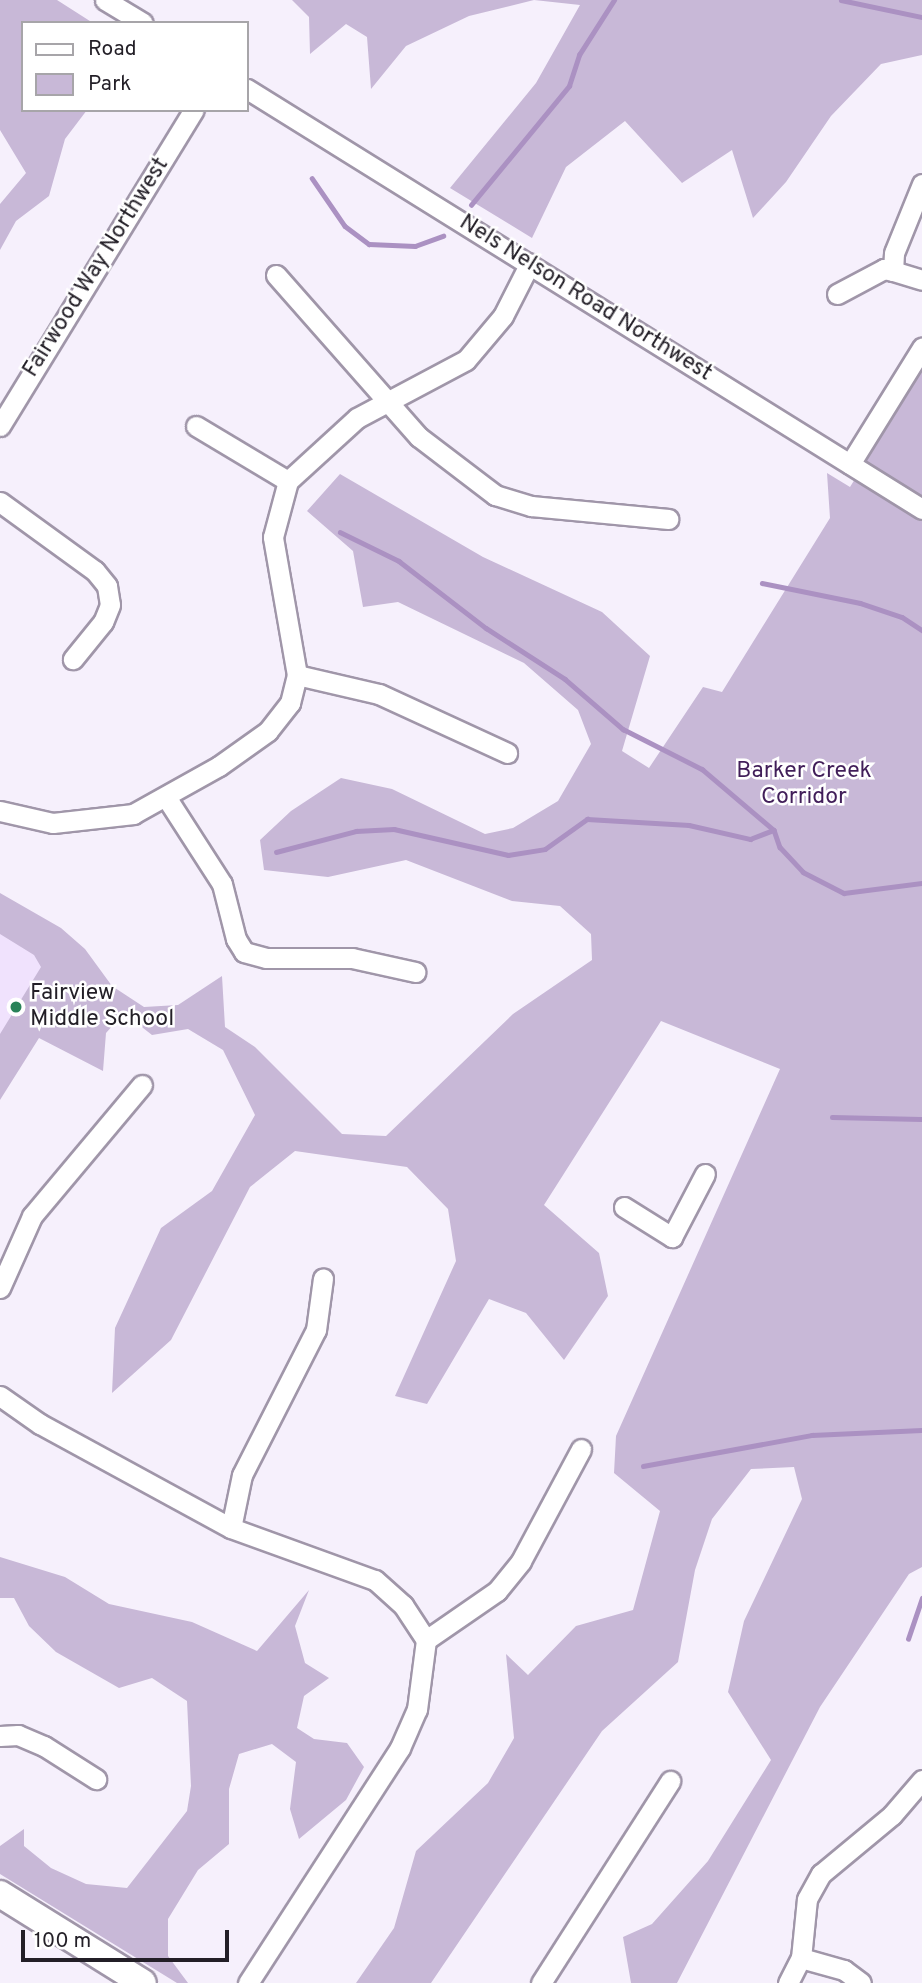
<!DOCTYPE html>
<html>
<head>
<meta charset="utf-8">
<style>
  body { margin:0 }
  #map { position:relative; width:922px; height:1983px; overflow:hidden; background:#f6f0fc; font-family:Overpass,sans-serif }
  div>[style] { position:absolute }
  .built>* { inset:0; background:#f0e2fd }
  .green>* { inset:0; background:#c8b8d7 }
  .stream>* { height:4.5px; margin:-2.25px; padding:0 2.25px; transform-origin:2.25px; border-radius:2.25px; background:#ab91c2 }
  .roads { filter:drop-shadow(2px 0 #a096a9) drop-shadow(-2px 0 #a096a9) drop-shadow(0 2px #a096a9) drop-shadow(0 -2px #a096a9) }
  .minor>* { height:19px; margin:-9.5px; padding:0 9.5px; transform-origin:9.5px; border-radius:9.5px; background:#fff }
  .major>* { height:26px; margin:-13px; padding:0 13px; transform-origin:13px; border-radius:13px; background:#fff }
  .dots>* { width:19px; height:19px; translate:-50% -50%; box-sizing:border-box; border:4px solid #fff; border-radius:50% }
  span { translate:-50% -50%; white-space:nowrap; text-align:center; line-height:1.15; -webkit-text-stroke:5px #fff; paint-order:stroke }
  .street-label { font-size:23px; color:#231f27 }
  .park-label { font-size:23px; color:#411e59 }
  .poi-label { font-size:23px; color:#231f27 }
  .left { translate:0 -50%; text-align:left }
  .legend { position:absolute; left:21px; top:21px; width:228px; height:91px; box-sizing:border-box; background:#fff; border:2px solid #a7a5a9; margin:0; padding:9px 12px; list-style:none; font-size:21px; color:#231f27 }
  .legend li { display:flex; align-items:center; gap:14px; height:35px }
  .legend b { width:35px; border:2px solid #a7a5a9 }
  .scale { position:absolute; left:21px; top:1930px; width:208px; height:32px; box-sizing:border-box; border:4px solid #231f27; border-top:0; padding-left:9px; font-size:21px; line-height:24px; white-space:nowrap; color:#231f27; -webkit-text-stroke:5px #fff; paint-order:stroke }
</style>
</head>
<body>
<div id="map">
  <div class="built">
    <div style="clip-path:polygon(0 915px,64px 955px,0 1058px)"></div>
  </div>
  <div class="green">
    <div style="clip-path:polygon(0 0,57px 0,93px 23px,23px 23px,23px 110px,87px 110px,65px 139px,49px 196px,16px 221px,0 250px,0 204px,26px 173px,0 130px)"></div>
    <div style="clip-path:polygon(292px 0,922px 0,922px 55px,881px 64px,831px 116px,786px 182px,753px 218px,732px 150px,682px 183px,625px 121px,566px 167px,532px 238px,450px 188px,536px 83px,580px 5px,534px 0,469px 16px,406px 46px,371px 89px,367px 37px,346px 24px,310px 54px,309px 17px)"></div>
    <div style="clip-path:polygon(922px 371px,922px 1567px,909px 1574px,820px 1707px,677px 1983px,631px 1983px,623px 1937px,652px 1924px,708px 1861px,771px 1760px,728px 1692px,744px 1621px,802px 1499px,794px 1467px,751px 1469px,712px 1519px,695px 1570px,678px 1662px,602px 1731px,431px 1983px,356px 1983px,394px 1928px,416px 1851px,488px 1783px,514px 1738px,506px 1654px,528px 1675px,576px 1626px,633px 1610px,660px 1511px,614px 1473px,616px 1436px,780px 1069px,661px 1021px,544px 1205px,599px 1253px,608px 1296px,564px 1360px,526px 1313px,489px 1299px,427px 1404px,395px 1396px,456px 1261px,448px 1209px,407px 1167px,295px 1151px,250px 1187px,171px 1340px,112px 1393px,115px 1328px,161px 1228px,212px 1191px,255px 1115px,223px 1050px,188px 1029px,152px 1035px,124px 1013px,106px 1033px,103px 1071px,39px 1038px,0 1100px,0 1034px,41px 967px,34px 955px,0 934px,0 893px,61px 928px,85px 949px,112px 986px,144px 1007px,178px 1005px,222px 976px,225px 1027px,255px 1047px,342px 1134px,386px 1136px,513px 1014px,592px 960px,591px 934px,560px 906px,512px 901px,406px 860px,328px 877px,264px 870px,260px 840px,291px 811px,341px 778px,392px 789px,485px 834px,513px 828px,558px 801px,591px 744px,578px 710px,524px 663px,398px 602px,363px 607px,353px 551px,307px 511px,340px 474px,483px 557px,602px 612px,650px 656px,622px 751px,649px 768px,703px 687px,722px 692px,830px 518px,827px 473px,850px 487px)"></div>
    <div style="clip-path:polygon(0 1557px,65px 1577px,109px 1604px,192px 1622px,257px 1651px,309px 1590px,295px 1626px,305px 1663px,329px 1678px,304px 1696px,297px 1728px,314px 1739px,347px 1743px,364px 1767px,346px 1800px,299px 1839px,290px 1809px,296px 1762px,272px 1744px,239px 1754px,229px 1789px,229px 1844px,198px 1870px,168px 1919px,168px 1956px,188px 1983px,177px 1983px,0 1874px,0 1846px,24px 1829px,24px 1846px,51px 1868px,86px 1884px,127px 1888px,187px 1811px,191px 1786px,187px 1701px,152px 1678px,119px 1688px,56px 1652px,29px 1626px,14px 1598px,0 1598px)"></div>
  </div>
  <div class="stream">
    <div style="left:841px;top:0;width:83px;rotate:11.9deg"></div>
    <div style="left:312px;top:178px;width:58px;rotate:55.5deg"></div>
    <div style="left:345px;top:226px;width:30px;rotate:37deg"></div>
    <div style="left:369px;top:244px;width:46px;rotate:2.5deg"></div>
    <div style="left:415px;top:246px;width:30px;rotate:-20deg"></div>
    <div style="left:471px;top:205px;width:154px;rotate:-50.5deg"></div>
    <div style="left:569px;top:86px;width:33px;rotate:-72deg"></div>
    <div style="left:579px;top:55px;width:65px;rotate:-57.5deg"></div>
    <div style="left:340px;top:532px;width:66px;rotate:26.2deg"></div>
    <div style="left:399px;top:561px;width:110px;rotate:37.6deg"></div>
    <div style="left:486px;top:628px;width:94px;rotate:32.8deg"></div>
    <div style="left:565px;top:679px;width:77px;rotate:40.8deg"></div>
    <div style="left:623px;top:729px;width:89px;rotate:26.9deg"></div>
    <div style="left:702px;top:769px;width:94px;rotate:40.3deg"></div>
    <div style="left:774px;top:830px;width:18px;rotate:71deg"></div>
    <div style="left:780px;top:847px;width:34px;rotate:47deg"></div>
    <div style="left:803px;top:872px;width:46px;rotate:27.1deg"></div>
    <div style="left:844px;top:893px;width:79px;rotate:-7.3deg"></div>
    <div style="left:762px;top:583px;width:100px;rotate:11.5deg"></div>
    <div style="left:860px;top:603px;width:44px;rotate:18.4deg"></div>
    <div style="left:902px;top:617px;width:24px;rotate:33deg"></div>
    <div style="left:276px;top:852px;width:83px;rotate:-14.7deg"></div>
    <div style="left:356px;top:831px;width:38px;rotate:-3deg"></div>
    <div style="left:394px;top:829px;width:117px;rotate:12.8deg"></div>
    <div style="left:508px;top:855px;width:37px;rotate:-9deg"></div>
    <div style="left:545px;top:849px;width:52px;rotate:-35.5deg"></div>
    <div style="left:587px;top:819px;width:102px;rotate:3.4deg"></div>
    <div style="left:689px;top:825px;width:63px;rotate:12.9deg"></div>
    <div style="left:750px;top:839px;width:25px;rotate:-21deg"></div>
    <div style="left:832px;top:1117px;width:90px;rotate:1.3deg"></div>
    <div style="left:643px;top:1466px;width:172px;rotate:-10.4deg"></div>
    <div style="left:812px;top:1435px;width:110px;rotate:-2.6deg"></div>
    <div style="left:908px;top:1639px;width:43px;rotate:-71.1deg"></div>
  </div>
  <div class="roads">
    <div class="minor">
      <div style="left:105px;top:0;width:44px;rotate:31.2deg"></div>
      <div style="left:247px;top:89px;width:795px;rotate:31.89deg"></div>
      <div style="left:922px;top:184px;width:74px;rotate:112.1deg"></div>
      <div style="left:894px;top:253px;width:18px;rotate:93deg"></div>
      <div style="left:893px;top:271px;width:30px;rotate:17deg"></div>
      <div style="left:276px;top:275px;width:216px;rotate:48.6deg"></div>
      <div style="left:419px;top:437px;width:96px;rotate:37.3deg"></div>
      <div style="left:495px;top:495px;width:38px;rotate:17deg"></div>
      <div style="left:531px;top:506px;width:138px;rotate:5.4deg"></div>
      <div style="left:837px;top:294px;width:53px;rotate:-28deg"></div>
      <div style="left:884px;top:269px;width:9px;rotate:13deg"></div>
      <div style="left:0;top:426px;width:371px;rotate:-58.5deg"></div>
      <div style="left:196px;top:426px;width:107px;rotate:30.9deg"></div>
      <div style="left:850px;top:464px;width:137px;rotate:-58.2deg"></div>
      <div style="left:0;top:502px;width:117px;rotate:36deg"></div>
      <div style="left:95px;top:571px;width:19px;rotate:51deg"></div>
      <div style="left:107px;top:586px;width:19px;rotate:81deg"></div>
      <div style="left:110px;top:605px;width:18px;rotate:112deg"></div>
      <div style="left:103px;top:622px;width:48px;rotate:129deg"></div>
      <div style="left:297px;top:675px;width:84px;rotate:13deg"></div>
      <div style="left:379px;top:694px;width:141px;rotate:24.7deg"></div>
      <div style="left:166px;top:797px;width:103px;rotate:57.2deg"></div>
      <div style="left:222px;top:884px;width:57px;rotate:75.7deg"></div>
      <div style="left:236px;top:939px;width:15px;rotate:58deg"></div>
      <div style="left:244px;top:952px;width:23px;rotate:15deg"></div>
      <div style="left:266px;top:958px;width:86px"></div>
      <div style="left:352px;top:958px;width:65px;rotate:12.5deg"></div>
      <div style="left:0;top:811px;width:54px;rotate:12.8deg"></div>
      <div style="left:53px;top:823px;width:81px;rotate:-6.4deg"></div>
      <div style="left:133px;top:814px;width:98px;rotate:-29.2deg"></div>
      <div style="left:219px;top:766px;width:60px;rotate:-35.5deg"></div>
      <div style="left:268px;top:731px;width:36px;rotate:-52deg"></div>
      <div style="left:290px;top:703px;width:29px;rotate:-76deg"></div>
      <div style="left:297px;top:675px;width:140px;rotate:-99.9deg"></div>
      <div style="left:273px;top:537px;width:58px;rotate:-75deg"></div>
      <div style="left:288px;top:481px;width:93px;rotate:-42.4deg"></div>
      <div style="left:357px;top:418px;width:123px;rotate:-28deg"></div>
      <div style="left:466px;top:360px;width:57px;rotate:-49.9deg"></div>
      <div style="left:503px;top:316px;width:59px;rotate:-63deg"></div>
      <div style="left:624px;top:1207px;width:57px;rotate:32deg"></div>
      <div style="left:672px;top:1237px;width:71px;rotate:-62.4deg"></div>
      <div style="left:0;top:1288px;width:79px;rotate:-66deg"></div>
      <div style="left:32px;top:1216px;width:171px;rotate:-50deg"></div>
      <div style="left:0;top:1396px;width:49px;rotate:35deg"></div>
      <div style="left:40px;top:1424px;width:217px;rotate:28.6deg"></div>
      <div style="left:231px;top:1528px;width:153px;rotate:19.9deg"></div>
      <div style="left:375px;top:1580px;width:38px;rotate:42deg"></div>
      <div style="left:403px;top:1605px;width:42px;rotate:56.7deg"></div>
      <div style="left:426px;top:1640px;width:70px;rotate:97.4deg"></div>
      <div style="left:417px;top:1709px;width:43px;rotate:113.6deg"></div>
      <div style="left:400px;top:1748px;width:280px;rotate:122.9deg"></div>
      <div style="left:231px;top:1528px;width:54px;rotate:-78.3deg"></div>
      <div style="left:242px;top:1475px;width:163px;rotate:-63deg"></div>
      <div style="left:316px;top:1330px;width:52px;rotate:-82.3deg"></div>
      <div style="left:426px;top:1640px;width:86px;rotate:-34.6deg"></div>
      <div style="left:497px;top:1591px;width:38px;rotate:-51deg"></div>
      <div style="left:521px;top:1561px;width:127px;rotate:-61.8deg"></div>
      <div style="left:0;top:1736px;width:18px;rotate:-3deg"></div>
      <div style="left:18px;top:1735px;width:28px;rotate:23deg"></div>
      <div style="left:44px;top:1746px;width:62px;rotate:32.4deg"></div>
      <div style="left:801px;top:1958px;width:45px;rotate:15.6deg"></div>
      <div style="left:844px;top:1970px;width:21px;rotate:37deg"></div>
      <div style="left:541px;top:1983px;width:240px;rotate:-57.4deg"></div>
      <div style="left:788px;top:1983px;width:28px;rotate:-63deg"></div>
      <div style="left:801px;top:1958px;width:59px;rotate:-84.2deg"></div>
      <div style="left:807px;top:1899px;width:29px;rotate:-61deg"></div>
      <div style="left:821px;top:1874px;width:92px;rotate:-39.7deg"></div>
      <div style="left:892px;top:1815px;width:46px;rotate:-49.4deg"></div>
    </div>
    <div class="major">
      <div style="left:0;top:1894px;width:168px;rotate:31.9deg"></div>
    </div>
  </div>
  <div class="dots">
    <div style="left:16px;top:1007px;background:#288258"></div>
  </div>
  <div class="street-label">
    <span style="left:97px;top:268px;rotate:-58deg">Fairwood Way Northwest</span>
    <span style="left:585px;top:299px;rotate:32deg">Nels Nelson Road Northwest</span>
  </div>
  <div class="park-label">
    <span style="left:804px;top:785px">Barker Creek<br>Corridor</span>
  </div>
  <div class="poi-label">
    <span class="left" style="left:30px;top:1007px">Fairview<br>Middle School</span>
  </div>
  <ul class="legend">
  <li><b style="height:9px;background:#fff"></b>Road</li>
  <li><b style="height:19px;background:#c8b8d7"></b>Park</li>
  </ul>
  <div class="scale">100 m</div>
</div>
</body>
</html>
